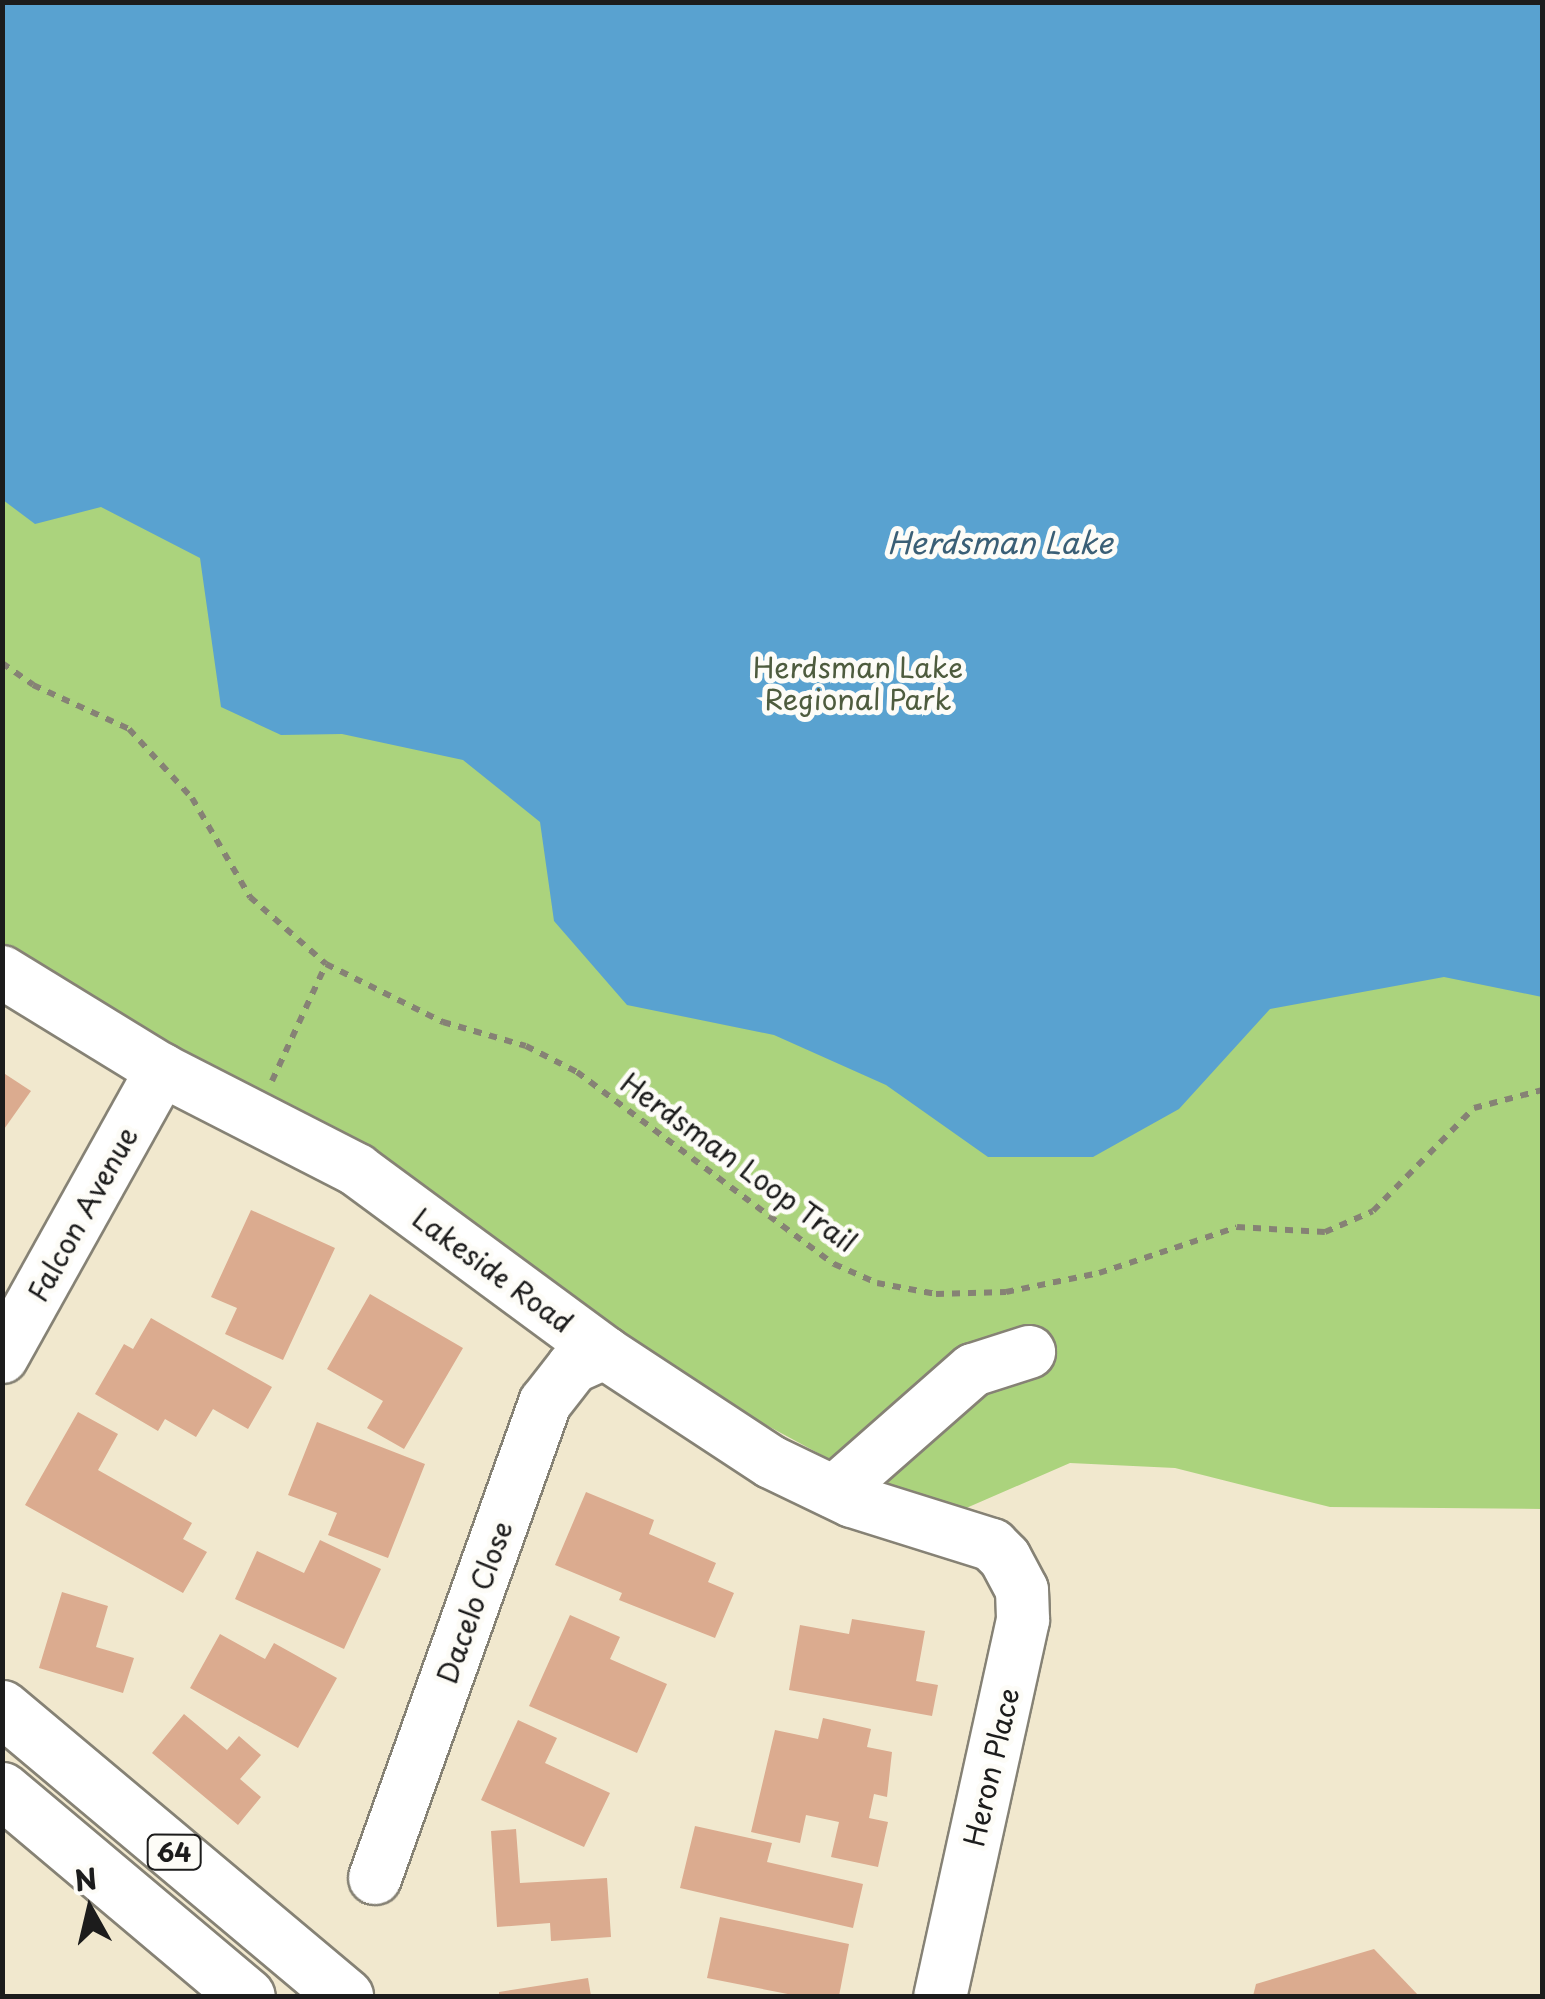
<!DOCTYPE html>
<html>
<head>
<meta charset="utf-8">
<style>
  body { margin:0 }
  #map { position:relative; width:1545px; height:1999px; overflow:hidden; background:#f1e8ce; font-family:"Playpen Sans",sans-serif }
  div>[style] { position:absolute }
  .green>* { inset:0; background:#abd37d }
  .water>* { inset:0; background:#59a2d0 }
  .building>* { inset:0; background:#dbab8f }
  .path>* { height:6px; margin-top:-3px; transform-origin:0; background:repeating-linear-gradient(90deg,#868275 0 8px,transparent 0 16px) }
  .roads { filter:drop-shadow(2px 0 #868275) drop-shadow(-2px 0 #868275) drop-shadow(0 2px #868275) drop-shadow(0 -2px #868275) }
  .minor>* { height:52px; margin:-26px; padding:0 26px; transform-origin:26px; border-radius:26px; background:#fff }
  .major>* { height:55px; margin:-27.5px; padding:0 27.5px; transform-origin:27.5px; border-radius:27.5px; background:#fff }
  span { translate:-50% -50%; white-space:nowrap; text-align:center; line-height:1.15; -webkit-text-stroke:10px #fdfcf7; paint-order:stroke }
  .shield-label span { padding:2px 8px; background:#fdfcf7; border:2px solid; border-radius:8px; -webkit-text-stroke-width:0 }
  .shield-label { font-size:25px; color:#1c1c1c; font-weight:700 }
  .park-label { font-size:28px; color:#4e5c3e }
  .street-label { font-size:28px; color:#1c1c1c }
  .water-label { font-size:30px; color:#3a5f76; font-style:italic }
  .frame { position:absolute; inset:0; border:5px solid #1c1c1c; pointer-events:none }
  .north { position:absolute; left:40px; top:1859px; width:100px; height:100px; -webkit-text-stroke:8px #fdfcf7; paint-order:stroke; rotate:352deg; font-size:28px; font-weight:700; line-height:40px; text-align:center; color:#1c1c1c }
  .north::after { content:''; display:block; margin:auto; width:35px; height:45px; background:#1c1c1c; clip-path:polygon(50% 0,100% 100%,50% 72%,0 100%) }
</style>
</head>
<body>
<div id="map">
  <div class="green">
    <div style="clip-path:polygon(2px 3px,1542px 3px,1542px 1509px,1330px 1507px,1175px 1468px,1070px 1463px,964px 1509px,879px 1486px,709px 1394px,3px 947px)"></div>
  </div>
  <div class="water">
    <div style="clip-path:polygon(3px 2px,1542px 3px,1542px 997px,1444px 977px,1270px 1009px,1179px 1109px,1093px 1157px,988px 1157px,886px 1085px,774px 1035px,627px 1005px,554px 921px,540px 822px,463px 760px,342px 734px,281px 735px,221px 707px,200px 558px,101px 507px,35px 524px,3px 500px)"></div>
  </div>
  <div class="building">
    <div style="clip-path:polygon(2px 1072px,31px 1091px,2px 1132px)"></div>
    <div style="clip-path:polygon(251px 1210px,335px 1248px,283px 1360px,225px 1334px,237px 1308px,211px 1297px)"></div>
    <div style="clip-path:polygon(370px 1294px,463px 1348px,404px 1449px,367px 1428px,383px 1401px,327px 1369px)"></div>
    <div style="clip-path:polygon(151px 1318px,272px 1387px,248px 1429px,213px 1409px,196px 1437px,165px 1419px,158px 1431px,95px 1394px,124px 1344px,133px 1349px)"></div>
    <div style="clip-path:polygon(78px 1412px,118px 1434px,98px 1470px,192px 1523px,183px 1539px,207px 1552px,183px 1593px,25px 1505px)"></div>
    <div style="clip-path:polygon(317px 1422px,425px 1464px,388px 1558px,328px 1535px,337px 1513px,288px 1495px)"></div>
    <div style="clip-path:polygon(586px 1492px,654px 1520px,649px 1534px,716px 1563px,708px 1582px,734px 1593px,715px 1638px,619px 1600px,622px 1593px,555px 1565px)"></div>
    <div style="clip-path:polygon(320px 1540px,381px 1569px,344px 1649px,235px 1599px,257px 1551px,304px 1573px)"></div>
    <div style="clip-path:polygon(62px 1592px,108px 1606px,96px 1647px,134px 1658px,123px 1693px,39px 1668px)"></div>
    <div style="clip-path:polygon(570px 1615px,620px 1637px,610px 1659px,667px 1684px,637px 1753px,529px 1706px)"></div>
    <div style="clip-path:polygon(852px 1619px,925px 1631px,916px 1681px,938px 1685px,932px 1716px,789px 1690px,800px 1625px,849px 1634px)"></div>
    <div style="clip-path:polygon(220px 1634px,265px 1659px,274px 1643px,337px 1678px,298px 1748px,190px 1688px)"></div>
    <div style="clip-path:polygon(184px 1714px,227px 1750px,239px 1736px,261px 1755px,240px 1779px,261px 1797px,238px 1825px,152px 1753px)"></div>
    <div style="clip-path:polygon(823px 1718px,871px 1729px,867px 1747px,892px 1752px,887px 1797px,874px 1794px,869px 1818px,888px 1822px,878px 1867px,831px 1857px,839px 1822px,806px 1815px,800px 1843px,751px 1832px,775px 1730px,818px 1739px)"></div>
    <div style="clip-path:polygon(518px 1720px,557px 1738px,545px 1763px,610px 1793px,584px 1847px,481px 1800px)"></div>
    <div style="clip-path:polygon(695px 1826px,772px 1843px,767px 1862px,863px 1884px,853px 1928px,680px 1888px)"></div>
    <div style="clip-path:polygon(516px 1829px,520px 1883px,607px 1878px,611px 1937px,551px 1941px,550px 1923px,497px 1927px,491px 1831px)"></div>
    <div style="clip-path:polygon(720px 1917px,849px 1944px,839px 1996px,798px 1996px,707px 1978px)"></div>
    <div style="clip-path:polygon(1374px 1949px,1419px 1996px,1253px 1996px,1256px 1984px)"></div>
    <div style="clip-path:polygon(588px 1978px,591px 1996px,499px 1996px,499px 1992px)"></div>
  </div>
  <div class="path">
    <div style="left:2px;top:663px;width:38px;rotate:35deg"></div>
    <div style="left:33px;top:685px;width:106px;rotate:24.6deg"></div>
    <div style="left:129px;top:729px;width:93px;rotate:47.6deg"></div>
    <div style="left:192px;top:798px;width:115px;rotate:59.6deg"></div>
    <div style="left:250px;top:897px;width:101px;rotate:41.4deg"></div>
    <div style="left:326px;top:964px;width:131px;rotate:26.4deg"></div>
    <div style="left:443px;top:1022px;width:86px;rotate:16.1deg"></div>
    <div style="left:526px;top:1046px;width:57px;rotate:27deg"></div>
    <div style="left:577px;top:1072px;width:321px;rotate:36.8deg"></div>
    <div style="left:834px;top:1264px;width:47px;rotate:23.8deg"></div>
    <div style="left:877px;top:1283px;width:60px;rotate:10.6deg"></div>
    <div style="left:936px;top:1294px;width:70px;rotate:-1.6deg"></div>
    <div style="left:1006px;top:1292px;width:95px;rotate:-11.5deg"></div>
    <div style="left:1099px;top:1273px;width:145px;rotate:-18.4deg"></div>
    <div style="left:1237px;top:1227px;width:88px;rotate:3.3deg"></div>
    <div style="left:1325px;top:1232px;width:52px;rotate:-23.6deg"></div>
    <div style="left:1373px;top:1211px;width:144px;rotate:-45.6deg"></div>
    <div style="left:1474px;top:1108px;width:70px;rotate:-14.8deg"></div>
    <div style="left:272px;top:1081px;width:129px;rotate:-65.2deg"></div>
  </div>
  <div class="roads">
    <div class="minor">
      <div style="left:2px;top:972px;width:188px;rotate:31.5deg"></div>
      <div style="left:162px;top:1070px;width:219px;rotate:27.1deg"></div>
      <div style="left:357px;top:1170px;width:308px;rotate:36.4deg"></div>
      <div style="left:605px;top:1353px;width:199px;rotate:33.3deg"></div>
      <div style="left:771px;top:1462px;width:90px;rotate:25.7deg"></div>
      <div style="left:852px;top:1501px;width:147px;rotate:17.4deg"></div>
      <div style="left:992px;top:1545px;width:18px;rotate:45deg"></div>
      <div style="left:1005px;top:1558px;width:36px;rotate:62deg"></div>
      <div style="left:1022px;top:1590px;width:30px;rotate:88deg"></div>
      <div style="left:1023px;top:1620px;width:385px;rotate:102.4deg"></div>
      <div style="left:2px;top:1357px;width:329px;rotate:-60.9deg"></div>
      <div style="left:834px;top:1492px;width:185px;rotate:-41.3deg"></div>
      <div style="left:973px;top:1370px;width:59px;rotate:-17.8deg"></div>
      <div style="left:375px;top:1878px;width:505px;rotate:-70.31deg"></div>
      <div style="left:545px;top:1403px;width:46px;rotate:-52.1deg"></div>
      <div style="left:573px;top:1367px;width:35px;rotate:-24deg"></div>
    </div>
    <div class="major">
      <div style="left:2px;top:1708px;width:448px;rotate:40deg"></div>
      <div style="left:2px;top:1790px;width:320px;rotate:40.1deg"></div>
    </div>
  </div>
  <div class="shield-label">
    <span style="left:174px;top:1852px">64</span>
  </div>
  <div class="park-label">
    <span style="left:858px;top:683px">Herdsman Lake<br>Regional Park</span>
  </div>
  <div class="street-label">
    <span style="left:739px;top:1162px;rotate:36deg">Herdsman Loop Trail</span>
    <span style="left:82px;top:1214px;rotate:-61deg">Falcon Avenue</span>
    <span style="left:493px;top:1270px;rotate:36deg">Lakeside Road</span>
    <span style="left:474px;top:1602px;rotate:-70deg">Dacelo Close</span>
    <span style="left:991px;top:1767px;rotate:-77deg">Heron Place</span>
  </div>
  <div class="water-label">
    <span style="left:1000px;top:542px">Herdsman Lake</span>
  </div>
  <div class="frame"></div>
  <div class="north">N</div>
</div>
</body>
</html>
